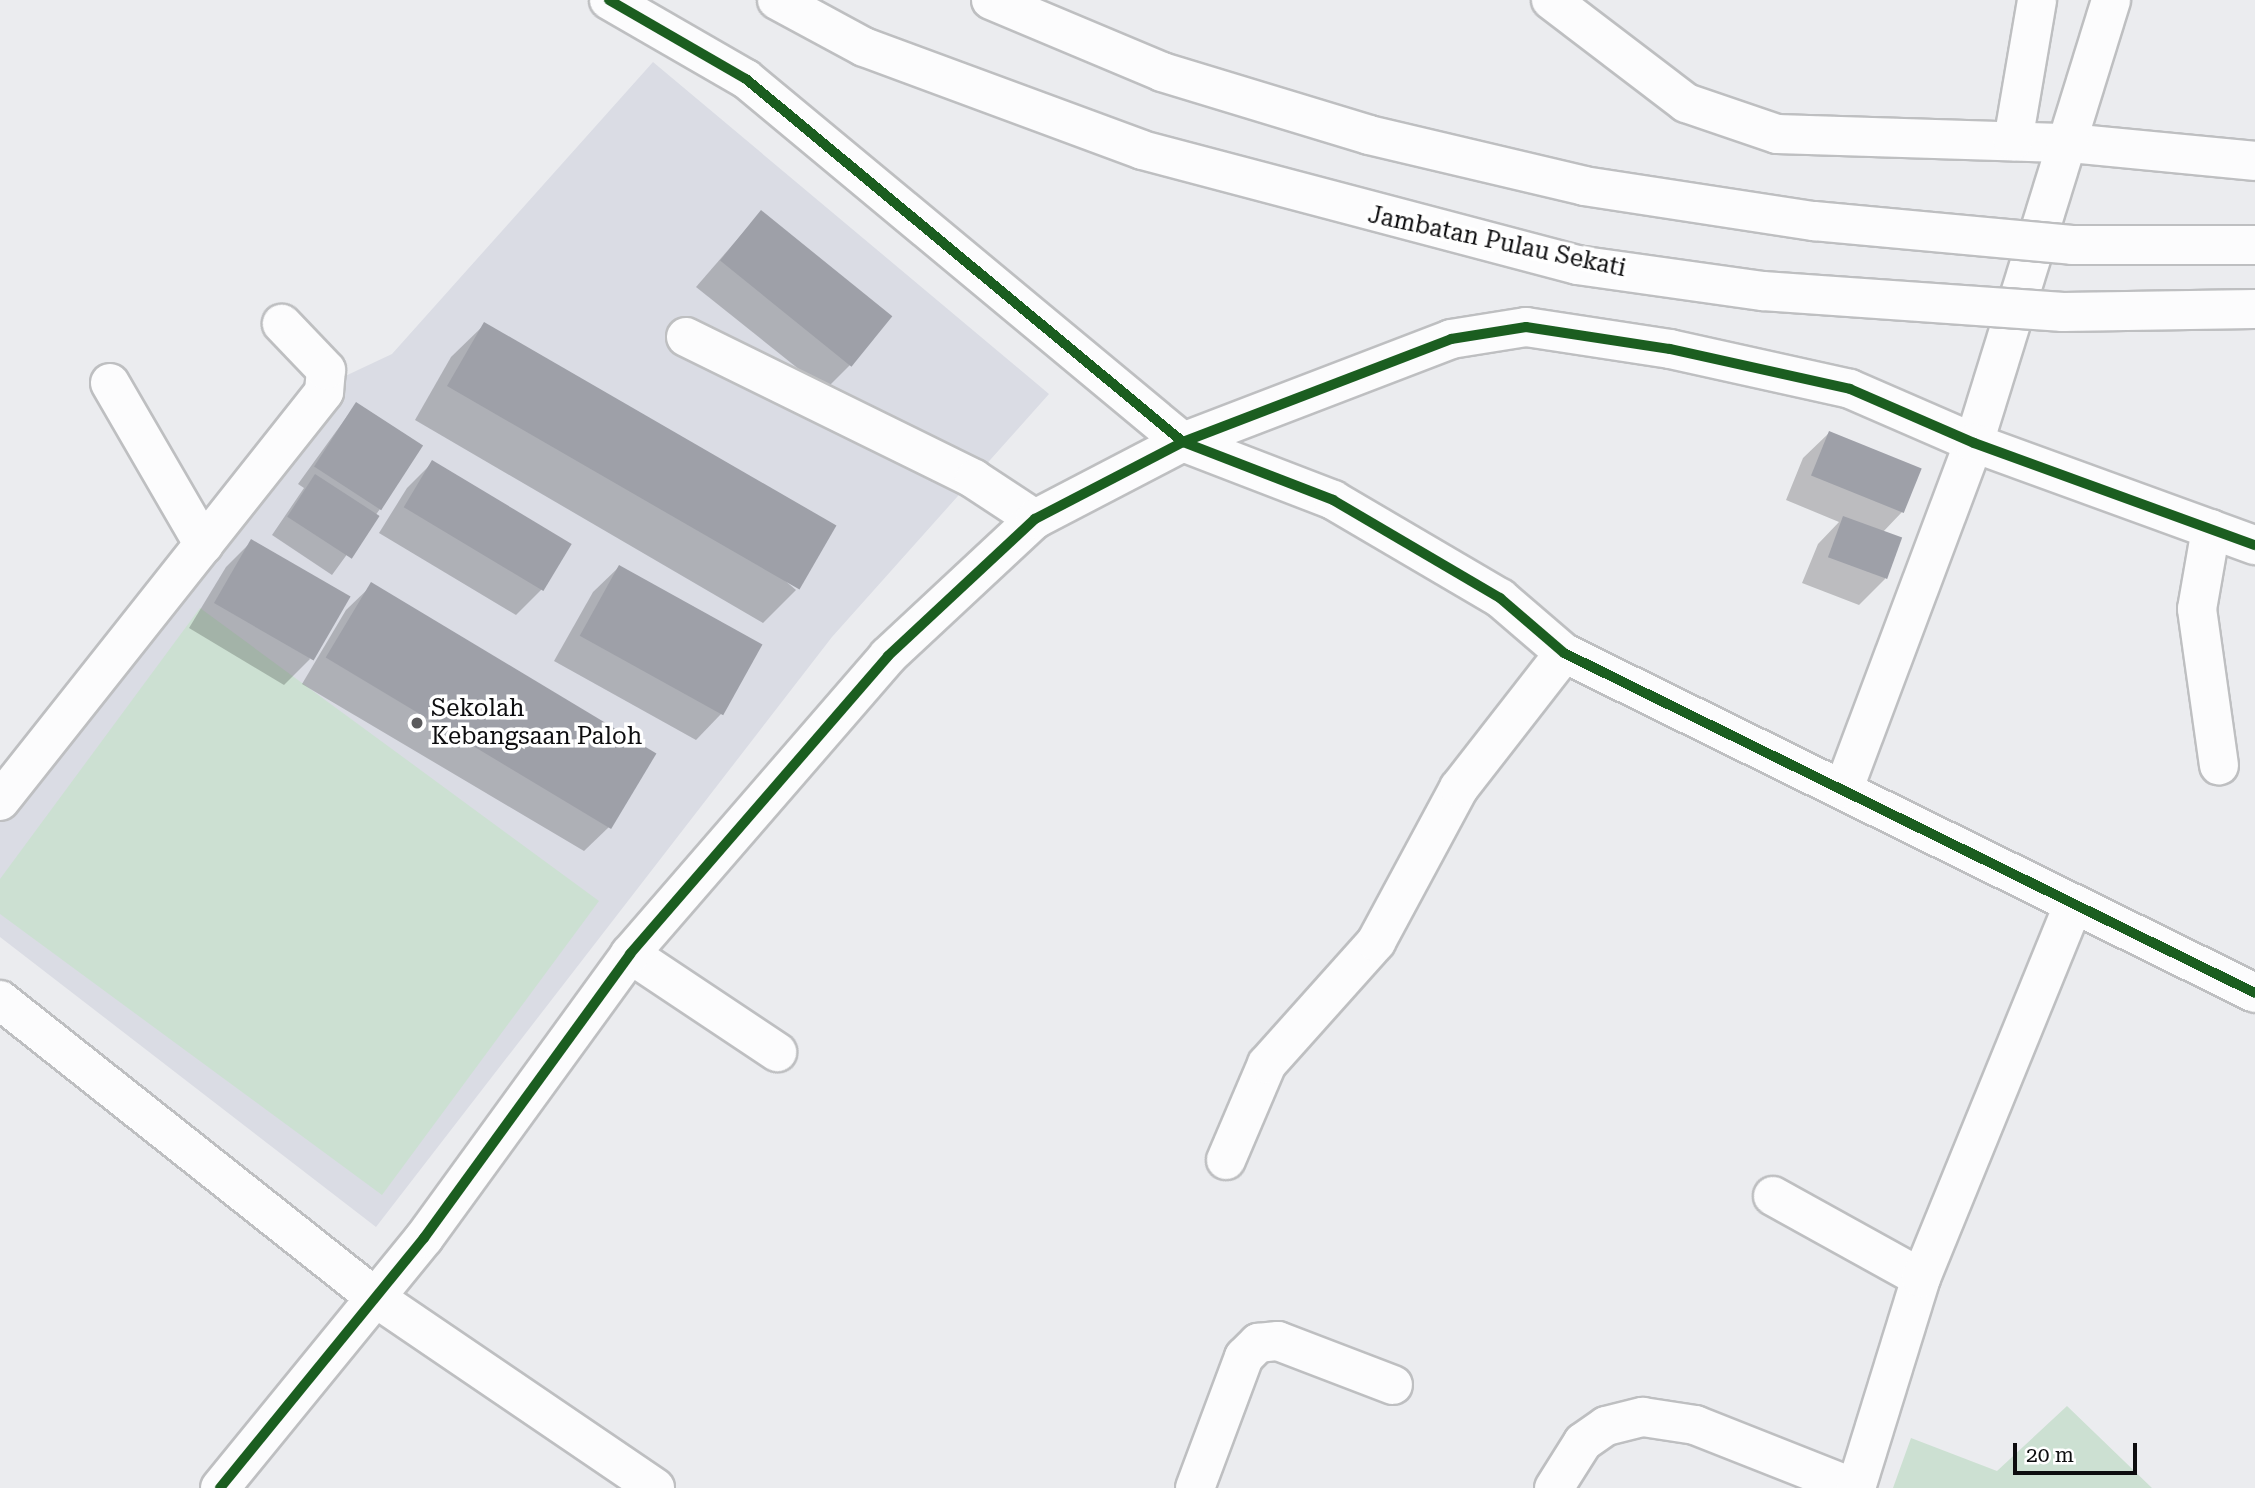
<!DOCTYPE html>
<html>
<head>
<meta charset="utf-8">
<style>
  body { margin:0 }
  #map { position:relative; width:2255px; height:1488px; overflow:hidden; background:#ebecef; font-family:"Roboto Serif",serif }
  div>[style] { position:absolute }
  .built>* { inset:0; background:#dadce4 }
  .green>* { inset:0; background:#cce0d2 }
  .shadow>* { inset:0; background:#0003 }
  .building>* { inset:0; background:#9ea0a8; transform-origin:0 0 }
  .roads { filter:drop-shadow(2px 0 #bebfc1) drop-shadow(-2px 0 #bebfc1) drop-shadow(0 2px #bebfc1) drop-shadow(0 -2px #bebfc1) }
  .minor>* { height:38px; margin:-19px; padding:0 19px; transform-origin:19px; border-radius:19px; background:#fcfcfd }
  .bridges { filter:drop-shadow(2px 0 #bebfc1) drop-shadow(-2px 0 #bebfc1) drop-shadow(0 2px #bebfc1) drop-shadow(0 -2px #bebfc1) }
  .major-bridge>* { height:38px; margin:-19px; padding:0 19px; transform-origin:19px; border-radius:19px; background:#fcfcfd }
  .cycleway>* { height:10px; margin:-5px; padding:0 5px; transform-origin:5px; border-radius:5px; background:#1b5e20 }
  .dots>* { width:19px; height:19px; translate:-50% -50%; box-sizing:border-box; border:4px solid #fff; border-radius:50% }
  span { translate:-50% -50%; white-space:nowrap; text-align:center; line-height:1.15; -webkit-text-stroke:7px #fff; paint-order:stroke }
  .street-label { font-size:24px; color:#0d0d0f }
  .poi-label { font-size:24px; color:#0d0d0f }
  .left { translate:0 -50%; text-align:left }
  .scale { position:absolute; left:2013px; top:1443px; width:124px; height:32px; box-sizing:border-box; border:4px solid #0d0d0f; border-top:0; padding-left:9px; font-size:21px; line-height:24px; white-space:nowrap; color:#0d0d0f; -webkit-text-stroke:5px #fff; paint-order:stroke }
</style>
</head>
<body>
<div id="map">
  <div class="built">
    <div style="clip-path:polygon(653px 62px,1049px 394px,832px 637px,376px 1227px,0 937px,0 810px,341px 378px,392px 354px)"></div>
  </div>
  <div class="green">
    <div style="clip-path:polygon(200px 608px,599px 901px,382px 1195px,0 914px,0 879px)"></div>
    <div style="clip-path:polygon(2067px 1406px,2152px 1488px,1893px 1488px,1911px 1438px,1997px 1471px)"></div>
  </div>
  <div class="shadow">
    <div style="clip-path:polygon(761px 212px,850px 365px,825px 390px,696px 287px)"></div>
    <div style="clip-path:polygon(485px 324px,796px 590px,763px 623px,415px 420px,451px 357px)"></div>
    <div style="clip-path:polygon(356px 404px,380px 509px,332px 575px,272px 535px,304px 488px,298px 484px)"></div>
    <div style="clip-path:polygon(1829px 433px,1902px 512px,1882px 533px,1885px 579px,1859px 605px,1802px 583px,1818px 544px,1839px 522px,1786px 500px,1803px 458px)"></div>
    <div style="clip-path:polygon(433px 462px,569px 544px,542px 589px,516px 615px,379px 533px,407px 488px)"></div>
    <div style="clip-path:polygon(252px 541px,310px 659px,284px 685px,189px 628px,226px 567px)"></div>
    <div style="clip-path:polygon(619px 567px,760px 646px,721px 714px,696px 740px,554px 661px,593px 592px)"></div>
    <div style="clip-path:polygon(372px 585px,610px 826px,584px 851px,302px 684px,346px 610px)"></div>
  </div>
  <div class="building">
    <div style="left:761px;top:210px;width:169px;height:65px;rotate:39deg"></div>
    <div style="left:484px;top:322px;width:407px;height:74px;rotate:30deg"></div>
    <div style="left:356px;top:402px;width:80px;height:77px;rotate:33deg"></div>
    <div style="left:1829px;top:431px;width:100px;height:48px;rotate:22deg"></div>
    <div style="left:432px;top:460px;width:163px;height:55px;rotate:31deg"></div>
    <div style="left:315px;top:474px;width:77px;height:51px;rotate:33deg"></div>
    <div style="left:1843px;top:516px;width:63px;height:44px;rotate:20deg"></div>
    <div style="left:251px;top:539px;width:115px;height:74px;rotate:30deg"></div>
    <div style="left:619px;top:565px;width:164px;height:81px;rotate:29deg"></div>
    <div style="left:371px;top:582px;width:333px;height:88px;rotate:31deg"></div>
  </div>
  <div class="roads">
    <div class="minor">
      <div style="left:609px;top:0;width:158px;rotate:30deg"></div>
      <div style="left:746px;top:79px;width:568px;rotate:39.72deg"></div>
      <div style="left:1183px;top:442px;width:161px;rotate:21.1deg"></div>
      <div style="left:1333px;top:500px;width:194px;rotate:30.4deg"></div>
      <div style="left:1500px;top:598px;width:84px;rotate:40.7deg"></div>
      <div style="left:1564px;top:653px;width:770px;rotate:26.2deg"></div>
      <div style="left:1551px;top:0;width:170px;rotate:37.3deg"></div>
      <div style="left:1686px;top:103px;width:96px;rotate:18.8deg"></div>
      <div style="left:1777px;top:134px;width:292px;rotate:1.8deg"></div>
      <div style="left:2069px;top:143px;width:187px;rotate:5.5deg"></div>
      <div style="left:2013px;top:141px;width:143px;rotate:-80.3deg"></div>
      <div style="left:686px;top:337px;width:321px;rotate:26.2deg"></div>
      <div style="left:974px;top:479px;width:73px;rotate:33.3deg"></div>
      <div style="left:110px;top:383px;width:187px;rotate:59.9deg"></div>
      <div style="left:2211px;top:529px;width:81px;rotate:99.9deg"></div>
      <div style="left:2197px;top:609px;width:158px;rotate:82deg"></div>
      <div style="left:1844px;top:788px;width:369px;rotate:-69.4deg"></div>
      <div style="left:1974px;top:443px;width:464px;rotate:-72.8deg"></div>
      <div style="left:0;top:801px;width:522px;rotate:-51.61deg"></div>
      <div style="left:324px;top:392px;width:22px;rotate:-85deg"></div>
      <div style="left:326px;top:370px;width:64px;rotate:-133.7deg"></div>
      <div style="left:630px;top:954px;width:177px;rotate:33.7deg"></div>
      <div style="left:0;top:1000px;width:476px;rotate:38.4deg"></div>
      <div style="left:373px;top:1296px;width:341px;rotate:34.2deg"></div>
      <div style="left:1226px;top:1160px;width:104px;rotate:-66.9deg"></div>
      <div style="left:1267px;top:1064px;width:164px;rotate:-48.2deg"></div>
      <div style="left:1376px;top:942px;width:175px;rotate:-61.7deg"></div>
      <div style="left:1459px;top:788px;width:171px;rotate:-52.1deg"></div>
      <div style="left:1773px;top:1196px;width:169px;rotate:29deg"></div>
      <div style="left:220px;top:1488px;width:323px;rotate:-50.8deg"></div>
      <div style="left:424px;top:1238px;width:351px;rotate:-54deg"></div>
      <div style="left:630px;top:954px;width:394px;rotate:-49.1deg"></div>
      <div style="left:888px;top:656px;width:201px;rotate:-43deg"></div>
      <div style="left:1035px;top:519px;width:167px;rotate:-27.5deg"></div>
      <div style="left:1183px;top:442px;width:287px;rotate:-21deg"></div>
      <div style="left:1451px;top:339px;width:76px;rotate:-9.1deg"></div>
      <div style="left:1526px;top:327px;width:146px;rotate:8.7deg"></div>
      <div style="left:1670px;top:349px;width:184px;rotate:12.5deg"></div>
      <div style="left:1850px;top:389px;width:135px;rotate:23.5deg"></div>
      <div style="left:1974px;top:443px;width:299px;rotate:20deg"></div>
      <div style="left:1195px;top:1488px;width:140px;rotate:-69.5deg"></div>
      <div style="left:1244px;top:1357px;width:20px;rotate:-45deg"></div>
      <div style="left:1258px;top:1343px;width:20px;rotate:-6deg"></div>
      <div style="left:1278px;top:1341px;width:123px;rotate:20.9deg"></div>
      <div style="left:1554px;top:1488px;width:54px;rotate:-57.8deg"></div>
      <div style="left:1583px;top:1442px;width:28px;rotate:-35deg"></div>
      <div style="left:1606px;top:1426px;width:38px;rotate:-14deg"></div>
      <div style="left:1643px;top:1417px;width:53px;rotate:8.7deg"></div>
      <div style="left:1695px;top:1425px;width:171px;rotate:21.6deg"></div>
      <div style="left:1856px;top:1488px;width:220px;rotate:-72.8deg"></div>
      <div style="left:1921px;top:1278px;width:404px;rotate:-67.8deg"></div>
    </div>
  </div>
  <div class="bridges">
    <div class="major-bridge">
      <div style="left:777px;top:0;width:99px;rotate:28.4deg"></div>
      <div style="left:864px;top:47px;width:296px;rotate:20.3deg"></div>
      <div style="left:1142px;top:150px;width:450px;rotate:14.8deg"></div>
      <div style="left:1577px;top:265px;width:188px;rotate:8deg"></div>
      <div style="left:1763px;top:291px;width:301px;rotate:4deg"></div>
      <div style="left:2063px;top:312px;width:192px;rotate:-0.9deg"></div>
      <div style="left:991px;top:0;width:186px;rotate:22.8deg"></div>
      <div style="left:1162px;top:72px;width:216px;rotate:16.9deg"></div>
      <div style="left:1369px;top:135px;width:221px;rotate:13.3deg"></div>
      <div style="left:1584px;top:186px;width:233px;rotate:8.7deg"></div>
      <div style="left:1814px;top:221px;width:259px;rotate:5.3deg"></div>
      <div style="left:2072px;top:245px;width:183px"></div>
    </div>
  </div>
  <div class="cycleway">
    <div style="left:609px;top:0;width:158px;rotate:30deg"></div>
    <div style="left:746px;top:79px;width:568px;rotate:39.72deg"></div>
    <div style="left:1183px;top:442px;width:161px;rotate:21.1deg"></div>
    <div style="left:1333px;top:500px;width:194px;rotate:30.4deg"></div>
    <div style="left:1500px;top:598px;width:84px;rotate:40.7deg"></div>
    <div style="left:1564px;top:653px;width:770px;rotate:26.2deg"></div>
    <div style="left:220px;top:1488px;width:323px;rotate:-50.8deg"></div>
    <div style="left:424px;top:1238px;width:351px;rotate:-54deg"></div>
    <div style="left:630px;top:954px;width:394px;rotate:-49.1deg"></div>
    <div style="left:888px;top:656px;width:201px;rotate:-43deg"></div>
    <div style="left:1035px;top:519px;width:167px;rotate:-27.5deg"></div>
    <div style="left:1183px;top:442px;width:287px;rotate:-21deg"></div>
    <div style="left:1451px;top:339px;width:76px;rotate:-9.1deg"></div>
    <div style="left:1526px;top:327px;width:146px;rotate:8.7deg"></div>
    <div style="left:1670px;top:349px;width:184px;rotate:12.5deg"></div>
    <div style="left:1850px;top:389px;width:135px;rotate:23.5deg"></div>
    <div style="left:1974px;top:443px;width:299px;rotate:20deg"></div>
  </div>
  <div class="dots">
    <div style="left:417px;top:723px;background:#5b5b5d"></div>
  </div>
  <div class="street-label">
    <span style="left:1497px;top:242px;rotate:12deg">Jambatan Pulau Sekati</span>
  </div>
  <div class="poi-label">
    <span class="left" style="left:431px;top:723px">Sekolah<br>Kebangsaan Paloh</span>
  </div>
  <div class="scale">20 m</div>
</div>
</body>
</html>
